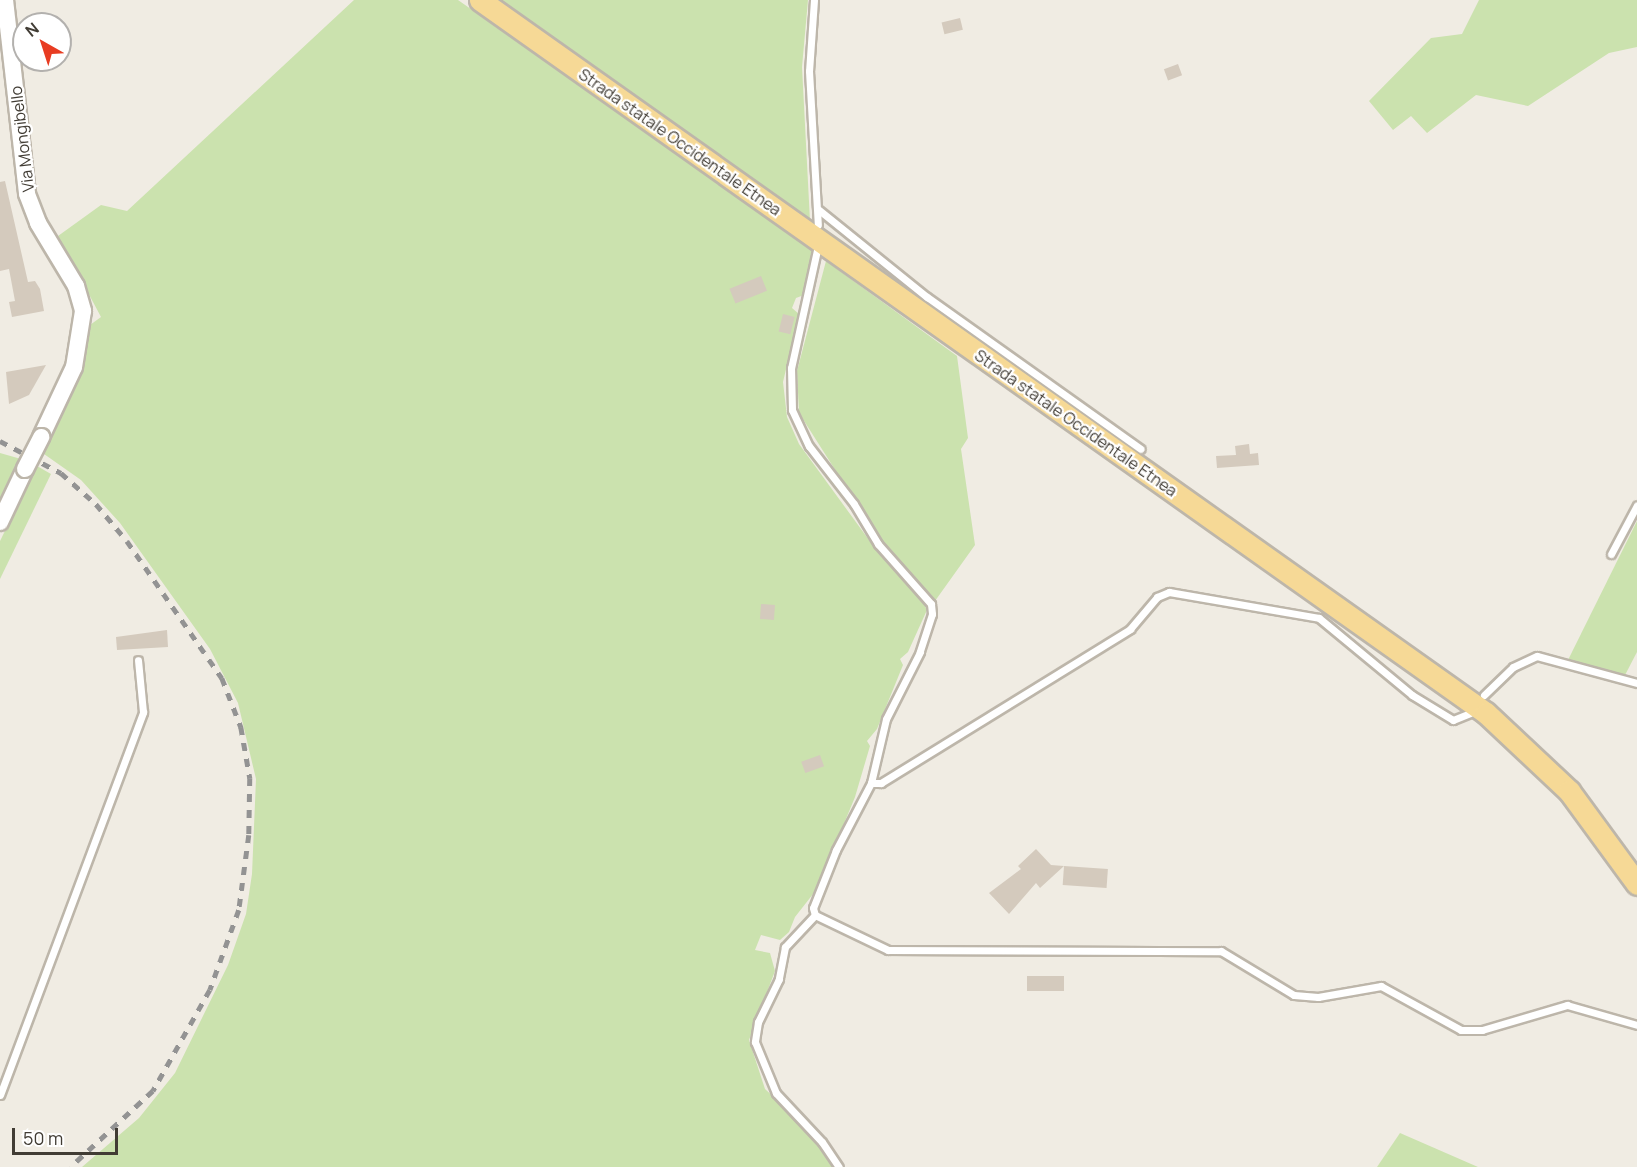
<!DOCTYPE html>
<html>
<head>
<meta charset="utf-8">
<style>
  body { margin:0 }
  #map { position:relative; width:1637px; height:1167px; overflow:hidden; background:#f0ece3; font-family:Manrope,sans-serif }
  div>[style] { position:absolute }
  .green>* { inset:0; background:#cbe2ae }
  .building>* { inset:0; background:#d4cabd; transform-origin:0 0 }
  .roads { filter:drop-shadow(2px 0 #bdb6aa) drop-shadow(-2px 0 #bdb6aa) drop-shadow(0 2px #bdb6aa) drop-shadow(0 -2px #bdb6aa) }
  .service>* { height:7px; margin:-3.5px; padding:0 3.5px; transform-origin:3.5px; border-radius:3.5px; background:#fff }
  .tertiary>* { height:16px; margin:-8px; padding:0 8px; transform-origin:8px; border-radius:8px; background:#fff }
  .primary>* { height:21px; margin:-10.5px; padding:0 10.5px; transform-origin:10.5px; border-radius:10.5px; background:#f6d996 }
  .rail>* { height:4.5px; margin-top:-2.25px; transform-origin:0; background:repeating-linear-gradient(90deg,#939393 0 8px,transparent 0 16px) }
  .bridges { filter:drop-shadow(2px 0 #bdb6aa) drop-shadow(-2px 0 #bdb6aa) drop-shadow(0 2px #bdb6aa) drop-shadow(0 -2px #bdb6aa) }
  .tertiary-bridge>* { height:16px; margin:-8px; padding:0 8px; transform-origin:8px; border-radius:8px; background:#fff }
  span { translate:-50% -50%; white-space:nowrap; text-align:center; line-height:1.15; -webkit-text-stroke:4.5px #fff; paint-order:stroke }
  .street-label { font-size:16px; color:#413c34 }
  .north { position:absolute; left:12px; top:12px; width:60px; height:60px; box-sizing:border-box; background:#fff; border:2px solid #b3b1ae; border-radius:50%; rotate:321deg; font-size:16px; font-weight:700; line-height:24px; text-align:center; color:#413c34 }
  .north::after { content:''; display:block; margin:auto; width:21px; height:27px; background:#e83c22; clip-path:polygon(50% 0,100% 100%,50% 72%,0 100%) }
  .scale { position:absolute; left:12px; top:1128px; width:106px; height:27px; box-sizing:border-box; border:3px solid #413c34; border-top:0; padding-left:8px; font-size:18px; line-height:21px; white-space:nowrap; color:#413c34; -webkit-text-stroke:4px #fff; paint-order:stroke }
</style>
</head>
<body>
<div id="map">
  <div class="green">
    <div style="clip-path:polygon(354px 0,458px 0,812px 248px,804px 295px,796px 298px,792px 308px,799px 314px,783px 382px,787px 417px,799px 444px,869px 540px,918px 592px,927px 610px,908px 652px,900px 659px,903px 665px,877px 729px,867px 741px,870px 746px,855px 797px,817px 889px,795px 917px,789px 932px,780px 940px,761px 935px,755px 950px,770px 953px,775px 971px,749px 1040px,765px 1089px,802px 1123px,834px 1167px,82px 1167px,139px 1118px,175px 1073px,228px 965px,246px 914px,252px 874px,256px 779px,238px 703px,210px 649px,120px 523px,81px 480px,44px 454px,80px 367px,90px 325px,101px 317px,58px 236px,101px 205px,127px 211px)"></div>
    <div style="clip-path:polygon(500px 0,808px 0,802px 67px,810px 221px)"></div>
    <div style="clip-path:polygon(1479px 0,1637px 0,1637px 47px,1609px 53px,1528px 106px,1476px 95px,1427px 133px,1411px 116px,1393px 130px,1369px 101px,1431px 38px,1462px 34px)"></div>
    <div style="clip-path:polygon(826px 261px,957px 356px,968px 438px,961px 449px,975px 545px,935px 601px,881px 542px,799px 413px,797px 371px)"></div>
    <div style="clip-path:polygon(0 453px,21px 459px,0 506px)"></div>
    <div style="clip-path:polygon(37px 466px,51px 474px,0 579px,0 541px)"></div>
    <div style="clip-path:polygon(1637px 521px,1637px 652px,1624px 677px,1568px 660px)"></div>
    <div style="clip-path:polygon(1400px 1133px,1478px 1167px,1377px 1167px)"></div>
  </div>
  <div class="building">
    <div style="left:960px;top:18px;width:12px;height:19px;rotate:76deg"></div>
    <div style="left:1178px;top:64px;width:12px;height:15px;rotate:70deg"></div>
    <div style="clip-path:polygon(5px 181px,28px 282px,35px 281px,40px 289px,44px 311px,12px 317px,9px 302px,15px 301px,9px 269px,0 271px,0 182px)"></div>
    <div style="left:761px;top:276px;width:16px;height:34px;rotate:68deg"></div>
    <div style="left:783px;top:314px;width:12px;height:18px;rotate:14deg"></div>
    <div style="clip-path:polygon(46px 365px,29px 395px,9px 404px,6px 372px)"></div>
    <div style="clip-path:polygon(1249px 444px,1250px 454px,1258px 453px,1259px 465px,1217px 468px,1216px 456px,1236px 455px,1235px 446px)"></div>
    <div style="left:761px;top:604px;width:14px;height:15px;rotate:4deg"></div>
    <div style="clip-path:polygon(167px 630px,168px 647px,117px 650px,116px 637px)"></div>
    <div style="left:820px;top:755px;width:12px;height:20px;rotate:70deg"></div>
    <div style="clip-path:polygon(1036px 849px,1051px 865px,1064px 866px,1040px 888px,1036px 883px,1009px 914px,989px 893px,1021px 869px,1018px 866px)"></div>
    <div style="left:1064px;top:866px;width:44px;height:19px;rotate:4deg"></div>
    <div style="left:1027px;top:976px;width:37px;height:15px"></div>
  </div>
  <div class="roads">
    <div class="service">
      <div style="left:814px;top:0;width:71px;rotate:94deg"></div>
      <div style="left:809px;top:71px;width:154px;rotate:86.7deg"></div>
      <div style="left:819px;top:210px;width:139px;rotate:38.9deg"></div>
      <div style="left:927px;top:297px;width:262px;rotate:35.4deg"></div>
      <div style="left:817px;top:250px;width:121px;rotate:102.4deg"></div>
      <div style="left:791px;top:368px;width:42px;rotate:88.6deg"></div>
      <div style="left:792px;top:410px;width:40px;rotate:65deg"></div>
      <div style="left:809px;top:446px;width:73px;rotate:52.2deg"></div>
      <div style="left:854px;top:504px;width:47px;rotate:59deg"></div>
      <div style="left:878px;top:544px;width:80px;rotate:48.5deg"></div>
      <div style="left:931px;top:604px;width:10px;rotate:84deg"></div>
      <div style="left:932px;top:614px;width:40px;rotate:108deg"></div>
      <div style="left:920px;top:652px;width:75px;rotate:116.9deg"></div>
      <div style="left:886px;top:719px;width:66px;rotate:103.2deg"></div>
      <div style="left:871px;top:783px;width:76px;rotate:117.6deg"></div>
      <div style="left:836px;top:850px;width:62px;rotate:111.6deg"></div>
      <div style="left:813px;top:908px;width:7px;rotate:74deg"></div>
      <div style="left:815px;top:915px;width:81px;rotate:25.6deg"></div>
      <div style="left:888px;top:950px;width:333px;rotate:0.2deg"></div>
      <div style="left:1221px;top:951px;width:85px;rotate:31.1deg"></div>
      <div style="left:1294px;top:995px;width:24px;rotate:5deg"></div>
      <div style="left:1318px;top:997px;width:64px;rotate:-9.9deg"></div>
      <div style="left:1381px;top:986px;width:91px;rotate:28.8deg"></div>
      <div style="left:1461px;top:1030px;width:21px"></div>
      <div style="left:1482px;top:1030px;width:89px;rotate:-16.4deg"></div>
      <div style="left:1567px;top:1005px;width:73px;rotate:15.9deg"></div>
      <div style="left:1611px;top:554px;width:55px;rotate:-62deg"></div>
      <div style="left:1484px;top:695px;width:40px;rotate:-44deg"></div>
      <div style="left:1513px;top:667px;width:26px;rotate:-25deg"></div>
      <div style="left:1537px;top:656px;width:104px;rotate:15.1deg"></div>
      <div style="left:871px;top:783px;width:10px"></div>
      <div style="left:881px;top:783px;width:293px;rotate:-31.7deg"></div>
      <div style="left:1130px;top:629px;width:42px;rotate:-49.8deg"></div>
      <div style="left:1157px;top:597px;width:13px;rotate:-23deg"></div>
      <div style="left:1169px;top:592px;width:152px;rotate:9.8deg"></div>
      <div style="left:1319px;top:618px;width:121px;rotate:39.6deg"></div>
      <div style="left:1412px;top:695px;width:48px;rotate:31.4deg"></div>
      <div style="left:1453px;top:720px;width:18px;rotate:-22deg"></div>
      <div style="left:815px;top:915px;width:44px;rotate:133.2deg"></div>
      <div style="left:785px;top:947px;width:33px;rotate:101deg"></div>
      <div style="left:779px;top:979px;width:48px;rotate:116deg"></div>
      <div style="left:758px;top:1022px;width:20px;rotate:99deg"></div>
      <div style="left:755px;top:1042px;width:55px;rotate:67.6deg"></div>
      <div style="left:776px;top:1093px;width:67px;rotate:46.8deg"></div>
      <div style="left:822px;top:1142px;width:30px;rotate:56deg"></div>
      <div style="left:0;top:1095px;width:409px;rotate:-69.5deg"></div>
      <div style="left:143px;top:712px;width:52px;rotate:-95.5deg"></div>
    </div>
    <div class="tertiary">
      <div style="left:5px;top:0;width:195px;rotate:83.5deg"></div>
      <div style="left:27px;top:194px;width:31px;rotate:69deg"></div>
      <div style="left:38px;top:223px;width:74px;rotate:58.9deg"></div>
      <div style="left:76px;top:286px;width:26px;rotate:74deg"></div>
      <div style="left:83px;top:311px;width:57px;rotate:99.1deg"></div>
      <div style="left:74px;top:367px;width:77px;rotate:115.2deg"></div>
      <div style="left:0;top:522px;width:59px;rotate:-64.7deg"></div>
    </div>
    <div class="primary">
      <div style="left:480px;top:0;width:1233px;rotate:35.33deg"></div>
      <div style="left:1486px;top:713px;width:114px;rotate:43.2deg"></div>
      <div style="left:1569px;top:791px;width:115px;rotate:53.8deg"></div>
    </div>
  </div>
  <div class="rail">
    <div style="left:0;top:441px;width:69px;rotate:27.7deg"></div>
    <div style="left:61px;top:473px;width:47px;rotate:41.5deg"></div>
    <div style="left:96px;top:504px;width:48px;rotate:50deg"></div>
    <div style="left:127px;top:541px;width:167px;rotate:55.3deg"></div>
    <div style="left:222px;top:678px;width:53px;rotate:68.8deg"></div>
    <div style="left:241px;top:727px;width:52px;rotate:80deg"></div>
    <div style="left:250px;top:778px;width:57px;rotate:91deg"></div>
    <div style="left:249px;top:835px;width:76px;rotate:97.6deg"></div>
    <div style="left:239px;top:910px;width:85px;rotate:109.9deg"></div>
    <div style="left:210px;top:990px;width:116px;rotate:119.4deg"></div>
    <div style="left:153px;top:1091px;width:112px;rotate:137.2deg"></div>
  </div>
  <div class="bridges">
    <div class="tertiary-bridge">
      <div style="left:25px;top:469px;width:36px;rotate:-63deg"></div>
    </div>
  </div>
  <div class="street-label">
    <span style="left:22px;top:139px;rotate:-97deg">Via Mongibello</span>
    <span style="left:680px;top:142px;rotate:35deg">Strada statale Occidentale Etnea</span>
    <span style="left:1076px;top:423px;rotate:35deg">Strada statale Occidentale Etnea</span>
  </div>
  <div class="north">N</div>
  <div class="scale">50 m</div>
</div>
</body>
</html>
